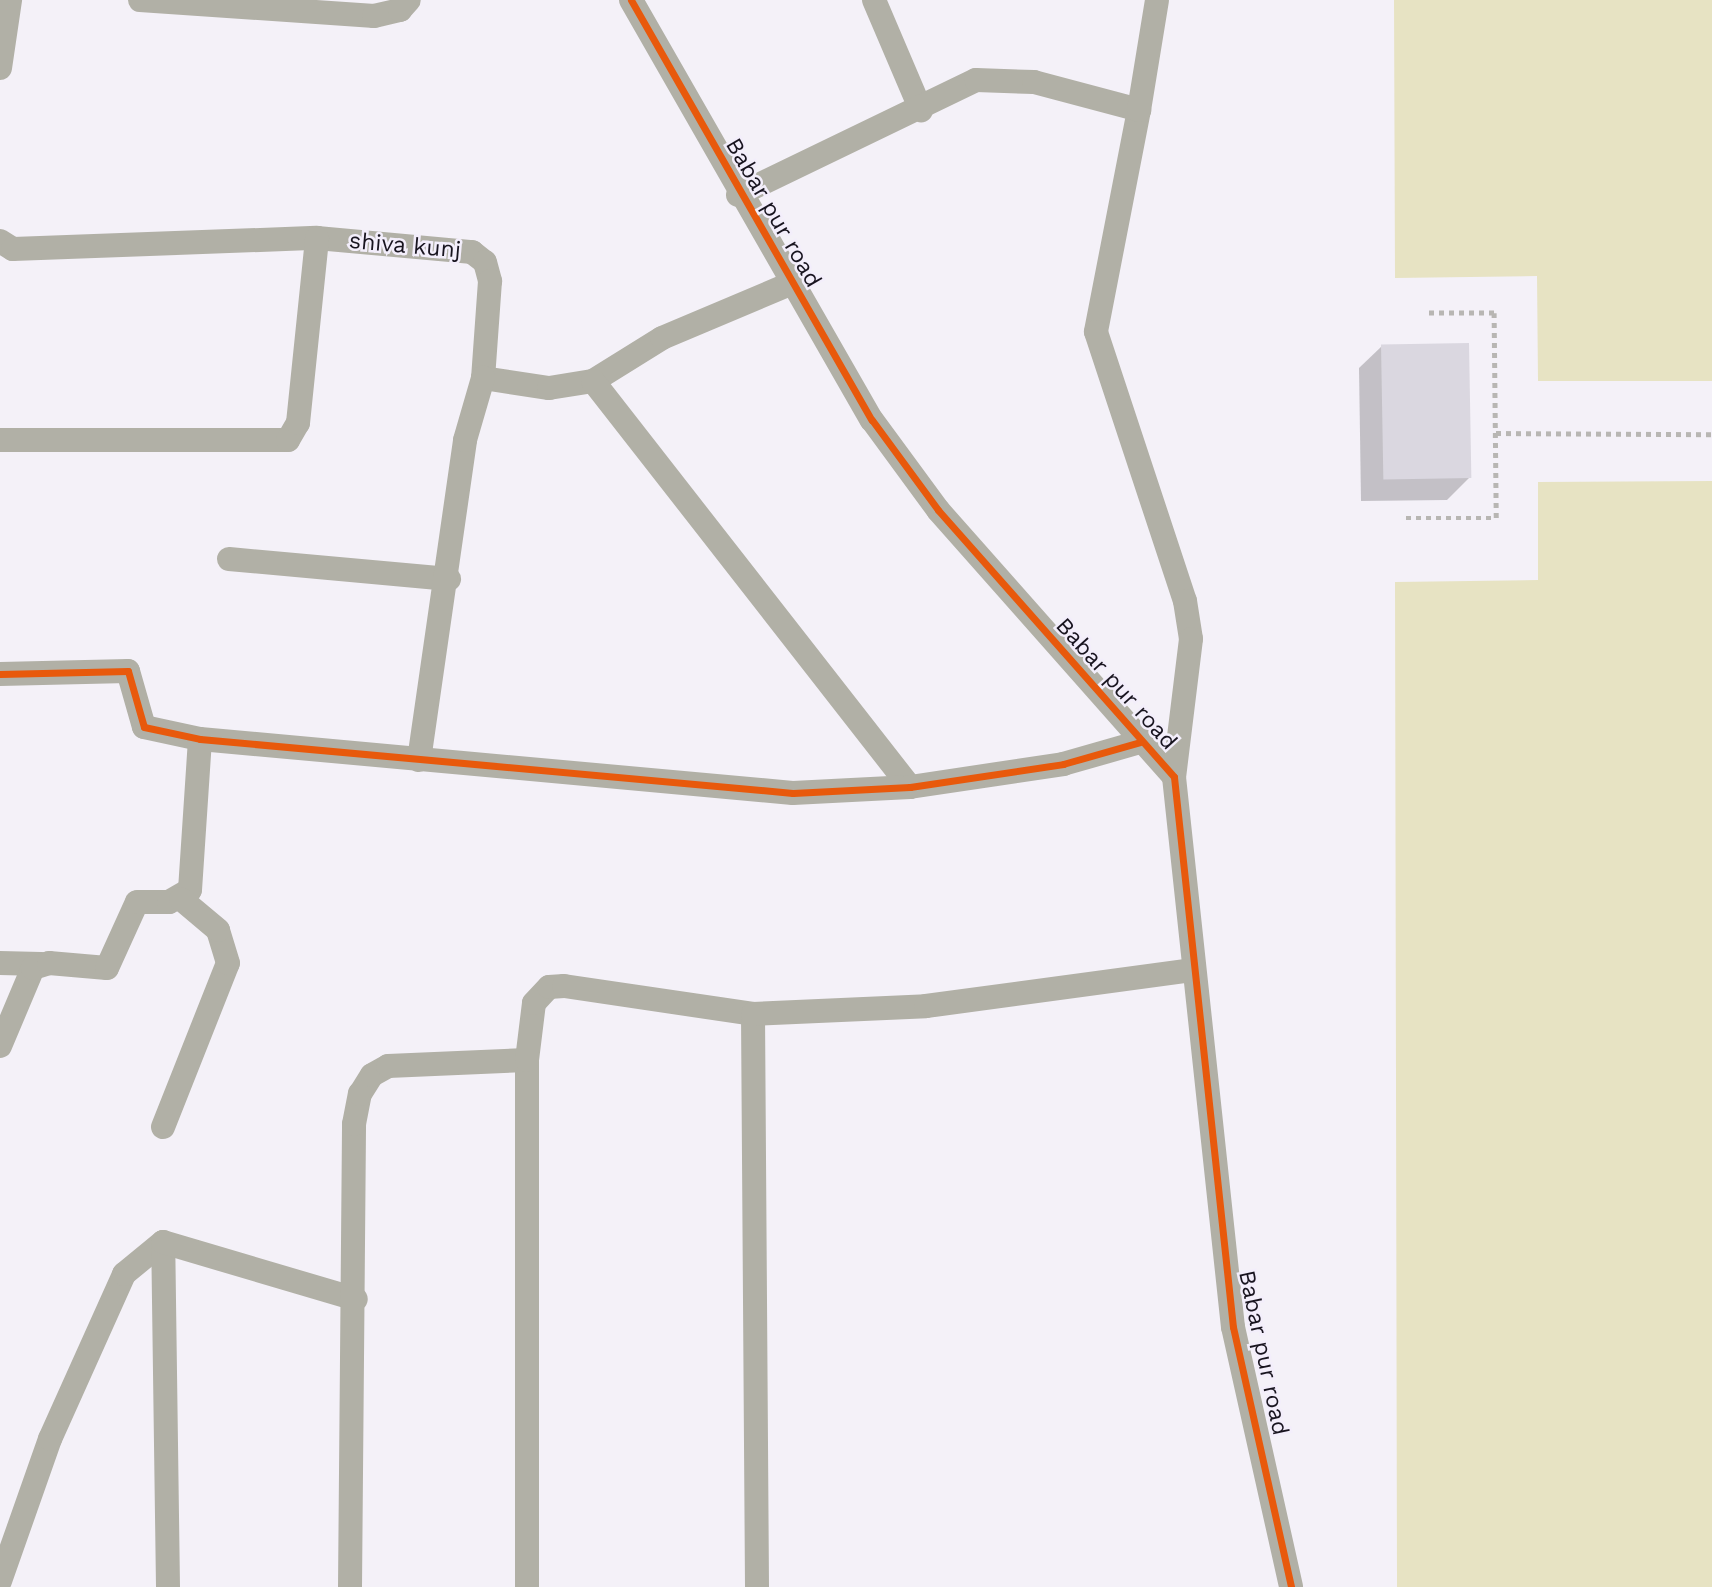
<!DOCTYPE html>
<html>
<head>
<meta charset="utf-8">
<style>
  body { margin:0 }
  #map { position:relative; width:1712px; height:1587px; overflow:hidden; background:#f4f1f8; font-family:"Work Sans",sans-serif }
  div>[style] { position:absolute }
  .green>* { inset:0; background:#e7e3c3 }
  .shadow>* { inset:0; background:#0003 }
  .building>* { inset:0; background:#dad7e0; transform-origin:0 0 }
  .path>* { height:4.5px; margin-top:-2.25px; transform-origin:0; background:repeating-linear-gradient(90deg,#b8b6b3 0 5px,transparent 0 10px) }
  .minor>* { height:24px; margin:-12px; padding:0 12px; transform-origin:12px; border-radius:12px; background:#b1b0a6 }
  .cycleway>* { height:7px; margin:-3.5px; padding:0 3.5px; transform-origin:3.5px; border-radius:3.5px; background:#e8590c }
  span { translate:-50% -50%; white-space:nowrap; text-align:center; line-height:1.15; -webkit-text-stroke:5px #f3eefb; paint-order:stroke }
  .street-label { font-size:23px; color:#18141f }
</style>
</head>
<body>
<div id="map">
  <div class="green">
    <div style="clip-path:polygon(1394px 0,1712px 0,1712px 381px,1538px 381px,1537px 276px,1395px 278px)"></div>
    <div style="clip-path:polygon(1712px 481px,1712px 1587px,1397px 1587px,1395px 582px,1538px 580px,1538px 482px)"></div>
  </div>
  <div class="shadow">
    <div style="clip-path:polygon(1382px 346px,1469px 478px,1447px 500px,1361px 501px,1359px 368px)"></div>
  </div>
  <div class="building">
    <div style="left:1469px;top:343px;width:135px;height:88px;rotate:89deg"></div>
  </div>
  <div class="path">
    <div style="left:1496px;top:433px;width:216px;rotate:0.3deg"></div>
    <div style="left:1406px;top:518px;width:90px"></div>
    <div style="left:1496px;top:518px;width:205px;rotate:-90.6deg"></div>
    <div style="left:1494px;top:313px;width:69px;rotate:180deg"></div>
  </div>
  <div class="minor">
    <div style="left:140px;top:0;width:235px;rotate:3.9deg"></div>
    <div style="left:374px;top:16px;width:27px;rotate:-13deg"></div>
    <div style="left:400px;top:10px;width:13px;rotate:-48deg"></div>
    <div style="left:631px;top:0;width:484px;rotate:60.2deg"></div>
    <div style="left:872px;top:420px;width:112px;rotate:53.7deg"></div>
    <div style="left:938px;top:510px;width:356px;rotate:48.5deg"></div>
    <div style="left:1174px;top:777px;width:553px;rotate:83.88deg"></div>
    <div style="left:1233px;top:1327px;width:266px;rotate:77.4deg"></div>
    <div style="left:874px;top:0;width:120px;rotate:66.9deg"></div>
    <div style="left:0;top:68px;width:69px;rotate:-81.6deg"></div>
    <div style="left:1139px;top:110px;width:226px;rotate:101deg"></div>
    <div style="left:1096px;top:332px;width:283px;rotate:71.7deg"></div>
    <div style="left:1185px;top:601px;width:38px;rotate:81deg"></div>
    <div style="left:1191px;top:639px;width:139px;rotate:97deg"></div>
    <div style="left:738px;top:195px;width:264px;rotate:-25.8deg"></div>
    <div style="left:976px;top:80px;width:58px;rotate:2deg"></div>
    <div style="left:1034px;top:82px;width:109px;rotate:14.9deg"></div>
    <div style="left:1139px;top:110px;width:111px;rotate:-80.7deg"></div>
    <div style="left:0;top:241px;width:15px;rotate:32deg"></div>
    <div style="left:13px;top:249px;width:304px;rotate:-2.1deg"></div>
    <div style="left:317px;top:238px;width:156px;rotate:5.2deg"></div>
    <div style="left:472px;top:252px;width:16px;rotate:38deg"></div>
    <div style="left:485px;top:262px;width:20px;rotate:75deg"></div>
    <div style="left:490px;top:281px;width:97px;rotate:94.1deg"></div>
    <div style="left:483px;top:378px;width:67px;rotate:8.6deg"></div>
    <div style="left:549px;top:388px;width:45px;rotate:-9deg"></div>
    <div style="left:593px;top:381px;width:81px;rotate:-31.9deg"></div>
    <div style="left:662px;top:338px;width:141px;rotate:-22.9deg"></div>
    <div style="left:593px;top:381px;width:515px;rotate:52.02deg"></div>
    <div style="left:0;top:440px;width:288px"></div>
    <div style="left:288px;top:440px;width:20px;rotate:-60deg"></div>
    <div style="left:298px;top:423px;width:186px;rotate:-84.1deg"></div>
    <div style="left:229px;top:559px;width:221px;rotate:5.2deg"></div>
    <div style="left:0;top:674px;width:128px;rotate:-1.3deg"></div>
    <div style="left:128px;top:671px;width:58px;rotate:74.1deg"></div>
    <div style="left:144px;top:727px;width:57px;rotate:12.1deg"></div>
    <div style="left:200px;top:739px;width:595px;rotate:5.2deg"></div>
    <div style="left:793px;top:793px;width:117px;rotate:-2.9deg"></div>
    <div style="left:910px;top:787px;width:155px;rotate:-8.5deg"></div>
    <div style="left:1063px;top:764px;width:80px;rotate:-15.9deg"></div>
    <div style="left:419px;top:760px;width:323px;rotate:-81.8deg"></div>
    <div style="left:465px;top:440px;width:65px;rotate:-73.8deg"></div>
    <div style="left:0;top:963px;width:41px;rotate:1.4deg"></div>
    <div style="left:0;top:1046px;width:85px;rotate:-67.1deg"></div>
    <div style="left:33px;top:968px;width:17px;rotate:-17deg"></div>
    <div style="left:49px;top:963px;width:58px;rotate:4.9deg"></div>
    <div style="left:107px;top:968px;width:72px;rotate:-65.6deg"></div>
    <div style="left:137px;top:902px;width:32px"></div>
    <div style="left:169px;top:902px;width:24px;rotate:-30deg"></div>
    <div style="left:190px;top:890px;width:151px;rotate:-86.2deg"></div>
    <div style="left:163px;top:1127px;width:176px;rotate:-68.4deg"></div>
    <div style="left:228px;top:963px;width:34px;rotate:-107deg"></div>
    <div style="left:218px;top:930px;width:48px;rotate:-140deg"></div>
    <div style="left:0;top:1581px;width:151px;rotate:-70.6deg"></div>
    <div style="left:50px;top:1439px;width:181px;rotate:-65.8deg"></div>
    <div style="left:124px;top:1274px;width:50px;rotate:-39.4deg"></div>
    <div style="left:168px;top:1587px;width:345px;rotate:-90.8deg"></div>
    <div style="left:163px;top:1242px;width:201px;rotate:16.5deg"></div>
    <div style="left:350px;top:1587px;width:463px;rotate:-89.5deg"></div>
    <div style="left:354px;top:1124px;width:31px;rotate:-79deg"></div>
    <div style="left:360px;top:1094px;width:22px;rotate:-58deg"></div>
    <div style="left:372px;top:1075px;width:18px;rotate:-29deg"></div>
    <div style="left:388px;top:1066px;width:139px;rotate:-2.5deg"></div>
    <div style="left:527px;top:1587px;width:527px;rotate:-90deg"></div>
    <div style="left:527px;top:1060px;width:57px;rotate:-83deg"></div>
    <div style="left:534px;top:1003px;width:22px;rotate:-47deg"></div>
    <div style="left:549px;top:987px;width:15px;rotate:-4deg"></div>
    <div style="left:564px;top:986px;width:191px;rotate:8.4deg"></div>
    <div style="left:757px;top:1587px;width:573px;rotate:-90.4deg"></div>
    <div style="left:753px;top:1014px;width:173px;rotate:-2.6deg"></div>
    <div style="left:926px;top:1006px;width:268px;rotate:-7.7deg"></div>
  </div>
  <div class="cycleway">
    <div style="left:631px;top:0;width:484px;rotate:60.2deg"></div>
    <div style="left:872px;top:420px;width:112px;rotate:53.7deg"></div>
    <div style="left:938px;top:510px;width:356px;rotate:48.5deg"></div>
    <div style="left:1174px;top:777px;width:553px;rotate:83.88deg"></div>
    <div style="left:1233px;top:1327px;width:266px;rotate:77.4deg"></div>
    <div style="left:0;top:674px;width:128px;rotate:-1.3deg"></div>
    <div style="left:128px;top:671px;width:58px;rotate:74.1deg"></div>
    <div style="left:144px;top:727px;width:57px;rotate:12.1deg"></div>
    <div style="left:200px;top:739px;width:595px;rotate:5.2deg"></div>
    <div style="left:793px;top:793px;width:117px;rotate:-2.9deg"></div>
    <div style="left:910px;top:787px;width:155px;rotate:-8.5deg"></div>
    <div style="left:1063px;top:764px;width:80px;rotate:-15.9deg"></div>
  </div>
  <div class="street-label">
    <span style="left:773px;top:213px;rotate:60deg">Babar pur road</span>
    <span style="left:405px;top:246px;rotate:5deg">shiva kunj</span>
    <span style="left:1116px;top:684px;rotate:48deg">Babar pur road</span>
    <span style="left:1263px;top:1353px;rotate:78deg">Babar pur road</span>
  </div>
</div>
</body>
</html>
